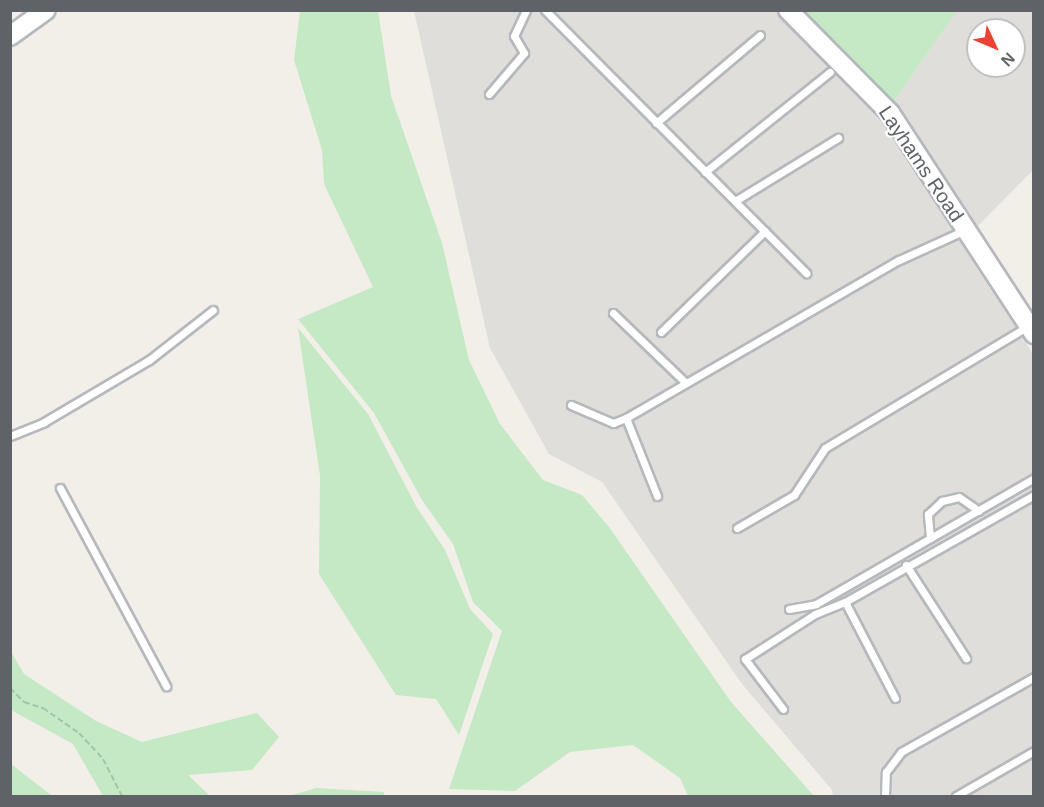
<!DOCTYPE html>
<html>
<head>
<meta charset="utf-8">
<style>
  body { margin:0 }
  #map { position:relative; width:1044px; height:807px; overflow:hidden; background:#f1efe8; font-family:Arial,sans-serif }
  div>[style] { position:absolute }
  .industrial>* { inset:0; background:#e0deda }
  .green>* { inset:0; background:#c5e8c5 }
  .path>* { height:2px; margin-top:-1px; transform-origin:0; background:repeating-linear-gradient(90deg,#9cc7a9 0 6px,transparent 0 9px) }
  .roads { filter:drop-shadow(2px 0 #b5b8bc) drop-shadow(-2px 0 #b5b8bc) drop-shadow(0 2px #b5b8bc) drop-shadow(0 -2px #b5b8bc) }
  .lane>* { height:7px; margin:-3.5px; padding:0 3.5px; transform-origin:3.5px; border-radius:3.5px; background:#fff }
  .secondary>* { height:18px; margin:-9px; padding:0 9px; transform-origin:9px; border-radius:9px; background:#fff }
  span { translate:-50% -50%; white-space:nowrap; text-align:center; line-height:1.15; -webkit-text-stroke:4.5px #fff; paint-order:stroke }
  .street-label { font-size:20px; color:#5f6368 }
  .frame { position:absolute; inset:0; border:12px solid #5f6368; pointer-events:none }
  .north { position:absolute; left:966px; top:18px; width:60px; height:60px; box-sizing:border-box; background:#fff; border:2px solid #bfc1c3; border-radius:50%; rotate:134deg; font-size:16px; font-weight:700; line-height:24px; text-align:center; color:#5f6368 }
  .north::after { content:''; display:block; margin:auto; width:21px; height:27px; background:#ea4335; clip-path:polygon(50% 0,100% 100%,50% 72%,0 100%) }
</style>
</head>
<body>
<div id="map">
  <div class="industrial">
    <div style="clip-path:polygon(414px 11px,776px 11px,877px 115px,1033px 354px,1033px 796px,833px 796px,832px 790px,742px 684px,602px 482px,549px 454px,490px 348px)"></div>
    <div style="clip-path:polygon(evenodd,957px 11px,1033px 11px,1033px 170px,978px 226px,894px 101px,957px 11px,978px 30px,1014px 30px,1014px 66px,978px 66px,978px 30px)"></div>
  </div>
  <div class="green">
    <div style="clip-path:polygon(300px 11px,378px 11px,391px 96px,442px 243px,469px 360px,500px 424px,543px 480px,582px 495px,609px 527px,731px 702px,814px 796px,688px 796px,680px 778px,633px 745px,570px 752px,515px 791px,449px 789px,502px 631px,473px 602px,453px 544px,422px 500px,374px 413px,298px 319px,373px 287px,324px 184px,322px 150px,294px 60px)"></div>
    <div style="clip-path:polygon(800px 11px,957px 11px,894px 101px)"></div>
    <div style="clip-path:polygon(298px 328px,368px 414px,416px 506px,445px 550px,470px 609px,493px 634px,459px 735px,436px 699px,396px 695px,319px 574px,320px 476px)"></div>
    <div style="clip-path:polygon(10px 650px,24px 674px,96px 721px,142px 742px,257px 713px,279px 737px,252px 770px,188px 775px,210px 796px,103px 796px,73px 744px,11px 710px)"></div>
    <div style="clip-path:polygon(11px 764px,51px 795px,51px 796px,11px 796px)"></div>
    <div style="clip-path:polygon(316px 788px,384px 792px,384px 796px,289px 796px)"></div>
  </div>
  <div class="path">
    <div style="left:10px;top:688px;width:20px;rotate:45deg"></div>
    <div style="left:24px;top:702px;width:20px;rotate:18deg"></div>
    <div style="left:43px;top:708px;width:44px;rotate:34.8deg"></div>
    <div style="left:79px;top:733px;width:35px;rotate:47deg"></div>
    <div style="left:103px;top:759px;width:42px;rotate:62.8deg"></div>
  </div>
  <div class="roads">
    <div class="lane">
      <div style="left:545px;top:10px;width:371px;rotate:45.2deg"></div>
      <div style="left:489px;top:94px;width:54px;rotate:-49.5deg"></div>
      <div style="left:524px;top:53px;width:20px;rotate:-120deg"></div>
      <div style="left:514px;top:36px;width:29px;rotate:-65deg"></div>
      <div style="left:656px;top:123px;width:136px;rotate:-40.2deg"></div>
      <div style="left:705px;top:172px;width:160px;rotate:-38.7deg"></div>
      <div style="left:735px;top:201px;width:121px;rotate:-31.5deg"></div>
      <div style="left:613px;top:313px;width:101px;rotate:43.8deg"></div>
      <div style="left:661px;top:332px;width:145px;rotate:-44.2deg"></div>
      <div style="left:571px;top:405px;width:46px;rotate:23.2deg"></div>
      <div style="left:613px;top:423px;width:14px;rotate:-21deg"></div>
      <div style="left:626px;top:418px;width:315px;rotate:-30.1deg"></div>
      <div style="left:899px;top:260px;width:72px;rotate:-24.4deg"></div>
      <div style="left:626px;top:418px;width:84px;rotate:68.3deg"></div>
      <div style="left:10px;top:436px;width:37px;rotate:-22deg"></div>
      <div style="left:44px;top:422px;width:122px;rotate:-30.6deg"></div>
      <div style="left:149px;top:360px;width:81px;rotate:-38deg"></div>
      <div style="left:60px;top:488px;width:225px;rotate:61.8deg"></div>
      <div style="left:737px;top:528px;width:66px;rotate:-30.1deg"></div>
      <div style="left:794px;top:495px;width:56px;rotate:-56.6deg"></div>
      <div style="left:825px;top:448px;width:237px;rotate:-31deg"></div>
      <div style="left:930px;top:538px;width:24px;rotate:-95deg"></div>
      <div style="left:928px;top:514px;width:19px;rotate:-43deg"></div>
      <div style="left:942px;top:501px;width:17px;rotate:-13deg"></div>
      <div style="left:959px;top:497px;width:24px;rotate:35deg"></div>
      <div style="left:906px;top:565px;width:111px;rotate:57.2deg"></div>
      <div style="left:789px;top:609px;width:27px;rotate:-10deg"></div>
      <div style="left:816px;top:604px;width:252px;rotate:-30deg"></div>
      <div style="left:895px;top:698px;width:108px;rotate:-117.5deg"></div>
      <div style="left:845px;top:602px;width:217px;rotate:-29.5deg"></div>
      <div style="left:783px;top:709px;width:63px;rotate:-127.2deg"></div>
      <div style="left:745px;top:659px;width:83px;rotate:-32.7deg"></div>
      <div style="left:815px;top:614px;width:32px;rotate:-22deg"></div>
      <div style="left:885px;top:796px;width:24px;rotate:-88deg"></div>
      <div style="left:886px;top:772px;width:25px;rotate:-53deg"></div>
      <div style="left:901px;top:752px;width:153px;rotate:-29.4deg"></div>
      <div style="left:956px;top:796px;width:90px;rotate:-30deg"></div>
    </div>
    <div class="secondary">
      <div style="left:788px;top:10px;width:145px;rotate:45.3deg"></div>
      <div style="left:890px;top:113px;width:264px;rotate:56.9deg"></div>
      <div style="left:10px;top:36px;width:44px;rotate:-35.8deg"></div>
    </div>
  </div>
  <div class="street-label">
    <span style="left:921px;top:164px;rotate:56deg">Layhams Road</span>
  </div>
  <div class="frame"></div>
  <div class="north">N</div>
</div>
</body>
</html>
